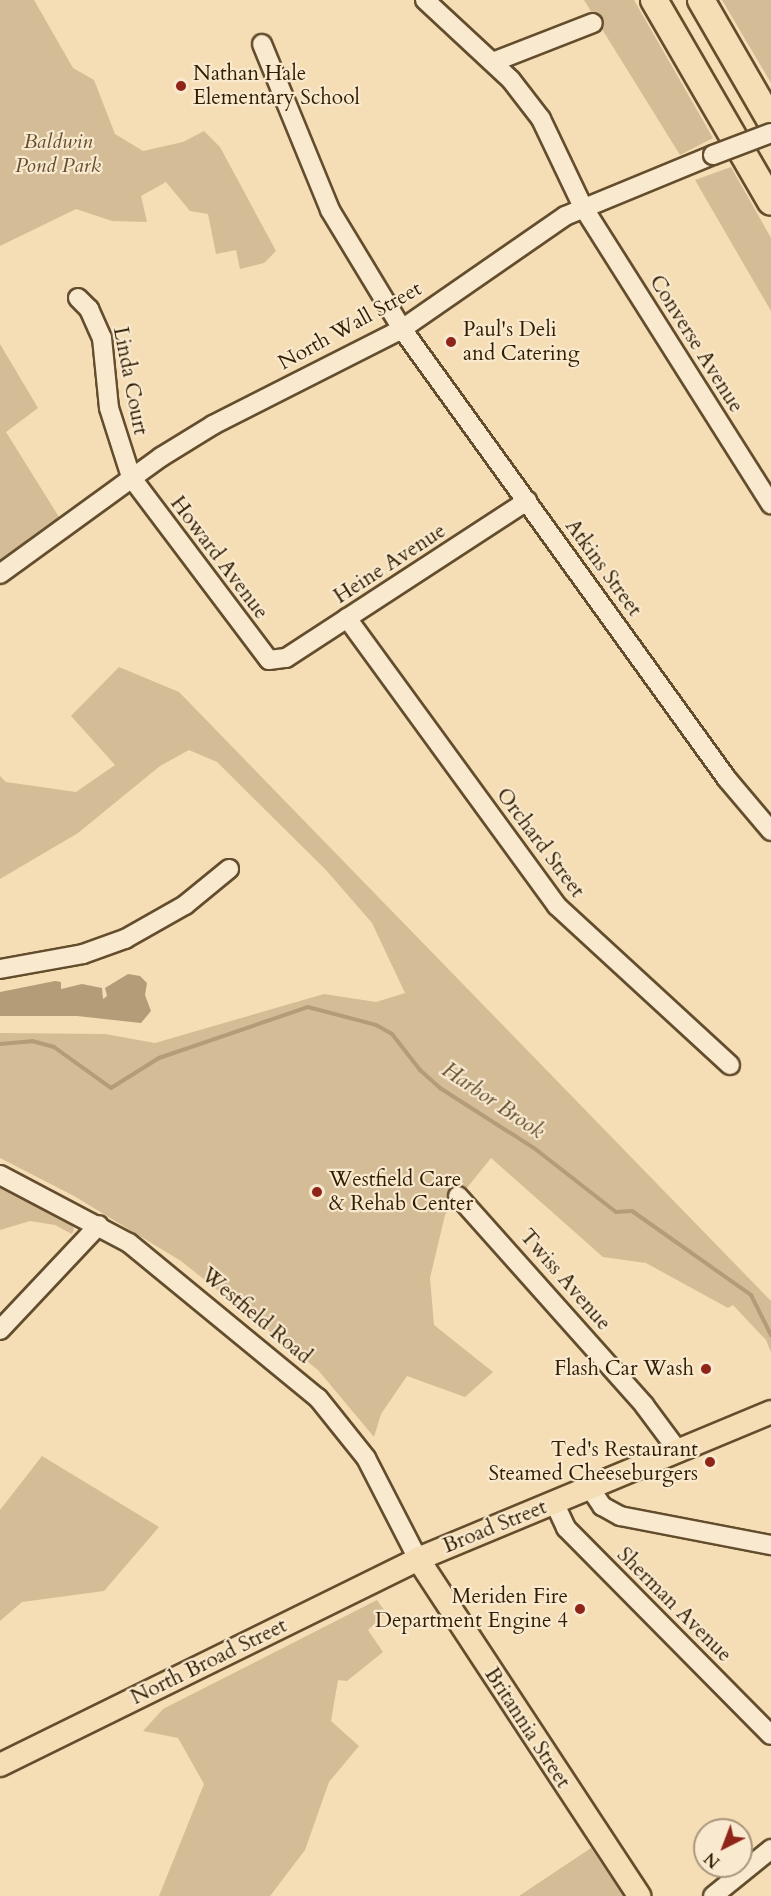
<!DOCTYPE html>
<html>
<head>
<meta charset="utf-8">
<style>
  body { margin:0 }
  #map { position:relative; width:771px; height:1896px; overflow:hidden; background:#f5ddb5; font-family:Cardo,serif }
  div>[style] { position:absolute }
  .green>* { inset:0; background:#d4bc96 }
  .water>* { inset:0; background:#b39c77 }
  .stream>* { height:4px; margin:-2px; padding:0 2px; transform-origin:2px; border-radius:2px; background:#b39c77 }
  .roads { filter:drop-shadow(2px 0 #634d2d) drop-shadow(-2px 0 #634d2d) drop-shadow(0 2px #634d2d) drop-shadow(0 -2px #634d2d) }
  .minor>* { height:18px; margin:-9px; padding:0 9px; transform-origin:9px; border-radius:9px; background:#f8e9cf }
  .major>* { height:22px; margin:-11px; padding:0 11px; transform-origin:11px; border-radius:11px; background:#f5ddb5 }
  .highway>* { height:26px; margin:-13px; padding:0 13px; transform-origin:13px; border-radius:13px; background:#f5ddb5 }
  .bridges { filter:drop-shadow(2px 0 #634d2d) drop-shadow(-2px 0 #634d2d) drop-shadow(0 2px #634d2d) drop-shadow(0 -2px #634d2d) }
  .minor-bridge>* { height:18px; margin:-9px; padding:0 9px; transform-origin:9px; border-radius:9px; background:#f8e9cf }
  .dots>* { width:16px; height:16px; translate:-50% -50%; box-sizing:border-box; border:3px solid #f8e9cf; border-radius:50% }
  span { translate:-50% -50%; white-space:nowrap; text-align:center; line-height:1.15; -webkit-text-stroke:4.5px #f8e9cf; paint-order:stroke }
  .poi-label { font-size:21px; color:#321d00 }
  .left { translate:0 -50%; text-align:left }
  .right { translate:-100% -50%; text-align:right }
  .park-label { font-size:21px; color:#634d2d; font-style:italic }
  .street-label { font-size:21px; color:#321d00 }
  .water-label { font-size:22px; color:#5f492a; font-style:italic }
  .north { position:absolute; left:693px; top:1818px; width:60px; height:60px; box-sizing:border-box; background:#f8e9cf; border:2px solid #a9977c; border-radius:50%; rotate:222deg; font-size:16px; font-weight:700; line-height:24px; text-align:center; color:#321d00 }
  .north::after { content:''; display:block; margin:auto; width:21px; height:27px; background:#8f2418; clip-path:polygon(50% 0,100% 100%,50% 72%,0 100%) }
</style>
</head>
<body>
<div id="map">
  <div class="green">
    <div style="clip-path:polygon(0 0,34px 0,73px 68px,94px 80px,115px 134px,143px 151px,183px 142px,204px 131px,220px 147px,276px 251px,264px 263px,240px 269px,236px 250px,216px 254px,208px 214px,190px 211px,166px 182px,141px 196px,147px 222px,112px 221px,76px 209px,0 246px)"></div>
    <div style="clip-path:polygon(584px 0,634px 0,713px 138px,680px 155px)"></div>
    <div style="clip-path:polygon(722px 0,771px 0,771px 83px)"></div>
    <div style="clip-path:polygon(731px 167px,771px 238px,771px 311px,695px 180px)"></div>
    <div style="clip-path:polygon(0 344px,38px 408px,6px 432px,59px 517px,0 562px)"></div>
    <div style="clip-path:polygon(119px 667px,179px 692px,771px 1301px,771px 1352px,766px 1340px,733px 1305px,728px 1308px,646px 1263px,603px 1257px,491px 1158px,445px 1215px,430px 1278px,434px 1325px,493px 1372px,465px 1397px,407px 1376px,381px 1414px,374px 1437px,318px 1370px,181px 1261px,74px 1196px,0 1158px,0 1033px,105px 1034px,155px 1043px,324px 994px,376px 1002px,405px 993px,372px 923px,326px 870px,217px 762px,189px 750px,160px 766px,78px 833px,0 879px,0 776px,6px 782px,76px 792px,115px 765px,71px 716px)"></div>
    <div style="clip-path:polygon(0 1185px,67px 1216px,74px 1229px,72px 1234px,55px 1225px,30px 1221px,0 1230px)"></div>
    <div style="clip-path:polygon(42px 1456px,159px 1527px,104px 1591px,22px 1602px,0 1621px,0 1510px)"></div>
    <div style="clip-path:polygon(377px 1600px,386px 1613px,368px 1630px,383px 1652px,347px 1681px,338px 1680px,331px 1721px,359px 1746px,329px 1782px,305px 1850px,270px 1896px,159px 1896px,204px 1784px,178px 1738px,143px 1731px,163px 1709px)"></div>
    <div style="clip-path:polygon(591px 1848px,623px 1896px,519px 1896px)"></div>
  </div>
  <div class="water">
    <div style="clip-path:polygon(128px 974px,140px 976px,147px 983px,145px 995px,151px 1011px,141px 1023px,77px 1016px,0 1016px,0 992px,55px 981px,61px 982px,61px 989px,82px 984px,102px 988px,103px 999px,107px 996px,105px 988px)"></div>
  </div>
  <div class="stream">
    <div style="left:0;top:1044px;width:32px;rotate:-5deg"></div>
    <div style="left:32px;top:1041px;width:23px;rotate:15deg"></div>
    <div style="left:54px;top:1047px;width:70px;rotate:35.7deg"></div>
    <div style="left:111px;top:1088px;width:57px;rotate:-32deg"></div>
    <div style="left:159px;top:1058px;width:157px;rotate:-18.9deg"></div>
    <div style="left:308px;top:1007px;width:70px;rotate:14.8deg"></div>
    <div style="left:376px;top:1025px;width:18px;rotate:29deg"></div>
    <div style="left:392px;top:1034px;width:46px;rotate:52.1deg"></div>
    <div style="left:420px;top:1070px;width:27px;rotate:42deg"></div>
    <div style="left:440px;top:1088px;width:112px;rotate:32.6deg"></div>
    <div style="left:534px;top:1148px;width:104px;rotate:38deg"></div>
    <div style="left:616px;top:1212px;width:16px;rotate:-4deg"></div>
    <div style="left:632px;top:1211px;width:146px;rotate:35.2deg"></div>
    <div style="left:751px;top:1295px;width:45px;rotate:63.4deg"></div>
  </div>
  <div class="roads">
    <div class="minor">
      <div style="left:425px;top:0;width:117px;rotate:42.9deg"></div>
      <div style="left:511px;top:80px;width:49px;rotate:52.4deg"></div>
      <div style="left:541px;top:119px;width:98px;rotate:64.5deg"></div>
      <div style="left:583px;top:207px;width:352px;rotate:57.7deg"></div>
      <div style="left:262px;top:44px;width:179px;rotate:67.7deg"></div>
      <div style="left:330px;top:210px;width:139px;rotate:58.8deg"></div>
      <div style="left:402px;top:329px;width:555px;rotate:54.16deg"></div>
      <div style="left:727px;top:779px;width:68px;rotate:49.8deg"></div>
      <div style="left:493px;top:62px;width:107px;rotate:-21.3deg"></div>
      <div style="left:78px;top:298px;width:16px;rotate:45deg"></div>
      <div style="left:89px;top:309px;width:32px;rotate:66deg"></div>
      <div style="left:102px;top:338px;width:70px;rotate:84.3deg"></div>
      <div style="left:109px;top:408px;width:72px;rotate:72.3deg"></div>
      <div style="left:131px;top:477px;width:229px;rotate:53deg"></div>
      <div style="left:269px;top:660px;width:17px;rotate:-7deg"></div>
      <div style="left:286px;top:658px;width:288px;rotate:-33.1deg"></div>
      <div style="left:0;top:574px;width:199px;rotate:-36deg"></div>
      <div style="left:161px;top:457px;width:61px;rotate:-31.6deg"></div>
      <div style="left:213px;top:425px;width:212px;rotate:-26.9deg"></div>
      <div style="left:402px;top:329px;width:198px;rotate:-34.7deg"></div>
      <div style="left:565px;top:216px;width:160px;rotate:-22.4deg"></div>
      <div style="left:347px;top:618px;width:356px;rotate:53.9deg"></div>
      <div style="left:557px;top:906px;width:235px;rotate:42.6deg"></div>
      <div style="left:0;top:969px;width:84px;rotate:-10.2deg"></div>
      <div style="left:83px;top:954px;width:45px;rotate:-19.7deg"></div>
      <div style="left:125px;top:939px;width:69px;rotate:-29.5deg"></div>
      <div style="left:185px;top:905px;width:57px;rotate:-39.3deg"></div>
      <div style="left:0;top:1175px;width:146px;rotate:27.8deg"></div>
      <div style="left:129px;top:1243px;width:244px;rotate:39.4deg"></div>
      <div style="left:318px;top:1398px;width:77px;rotate:51.3deg"></div>
      <div style="left:366px;top:1458px;width:114px;rotate:62.8deg"></div>
      <div style="left:458px;top:1196px;width:280px;rotate:48.3deg"></div>
      <div style="left:644px;top:1405px;width:59px;rotate:53.3deg"></div>
      <div style="left:0;top:1330px;width:144px;rotate:-46.7deg"></div>
      <div style="left:590px;top:1488px;width:22px;rotate:56deg"></div>
      <div style="left:602px;top:1506px;width:21px;rotate:29deg"></div>
      <div style="left:620px;top:1516px;width:154px;rotate:10.9deg"></div>
      <div style="left:554px;top:1502px;width:29px;rotate:65deg"></div>
      <div style="left:566px;top:1528px;width:291px;rotate:45.3deg"></div>
      <div style="left:713px;top:1896px;width:75px;rotate:-39deg"></div>
    </div>
    <div class="major">
      <div style="left:418px;top:1559px;width:403px;rotate:56.7deg"></div>
      <div style="left:0;top:1765px;width:466px;rotate:-26.2deg"></div>
      <div style="left:418px;top:1559px;width:382px;rotate:-22.6deg"></div>
    </div>
    <div class="highway">
      <div style="left:654px;top:0;width:233px;rotate:59.9deg"></div>
      <div style="left:701px;top:0;width:140px;rotate:60deg"></div>
    </div>
  </div>
  <div class="bridges">
    <div class="minor-bridge">
      <div style="left:713px;top:155px;width:62px;rotate:-20.8deg"></div>
    </div>
  </div>
  <div class="dots">
    <div style="left:181px;top:86px;background:#8f2418"></div>
    <div style="left:451px;top:342px;background:#8f2418"></div>
    <div style="left:317px;top:1192px;background:#8f2418"></div>
    <div style="left:706px;top:1369px;background:#8f2418"></div>
    <div style="left:710px;top:1462px;background:#8f2418"></div>
    <div style="left:580px;top:1609px;background:#8f2418"></div>
  </div>
  <div class="poi-label">
    <span class="left" style="left:193px;top:86px">Nathan Hale<br>Elementary School</span>
    <span class="left" style="left:463px;top:342px">Paul's Deli<br>and Catering</span>
    <span class="left" style="left:329px;top:1192px">Westfield Care<br>&amp; Rehab Center</span>
    <span class="right" style="left:694px;top:1369px">Flash Car Wash</span>
    <span class="right" style="left:698px;top:1462px">Ted's Restaurant<br>Steamed Cheeseburgers</span>
    <span class="right" style="left:568px;top:1609px">Meriden Fire<br>Department Engine 4</span>
  </div>
  <div class="park-label">
    <span style="left:58px;top:154px">Baldwin<br>Pond Park</span>
  </div>
  <div class="street-label">
    <span style="left:350px;top:326px;rotate:-29deg">North Wall Street</span>
    <span style="left:696px;top:344px;rotate:58deg">Converse Avenue</span>
    <span style="left:130px;top:381px;rotate:79deg">Linda Court</span>
    <span style="left:219px;top:558px;rotate:53deg">Howard Avenue</span>
    <span style="left:390px;top:564px;rotate:-33deg">Heine Avenue</span>
    <span style="left:603px;top:568px;rotate:54deg">Atkins Street</span>
    <span style="left:540px;top:843px;rotate:53deg">Orchard Street</span>
    <span style="left:565px;top:1280px;rotate:49deg">Twiss Avenue</span>
    <span style="left:256px;top:1316px;rotate:40deg">Westfield Road</span>
    <span style="left:495px;top:1527px;rotate:-22deg">Broad Street</span>
    <span style="left:674px;top:1605px;rotate:45deg">Sherman Avenue</span>
    <span style="left:209px;top:1662px;rotate:-26deg">North Broad Street</span>
    <span style="left:527px;top:1728px;rotate:57deg">Britannia Street</span>
  </div>
  <div class="water-label">
    <span style="left:493px;top:1101px;rotate:34deg">Harbor Brook</span>
  </div>
  <div class="north">N</div>
</div>
</body>
</html>
